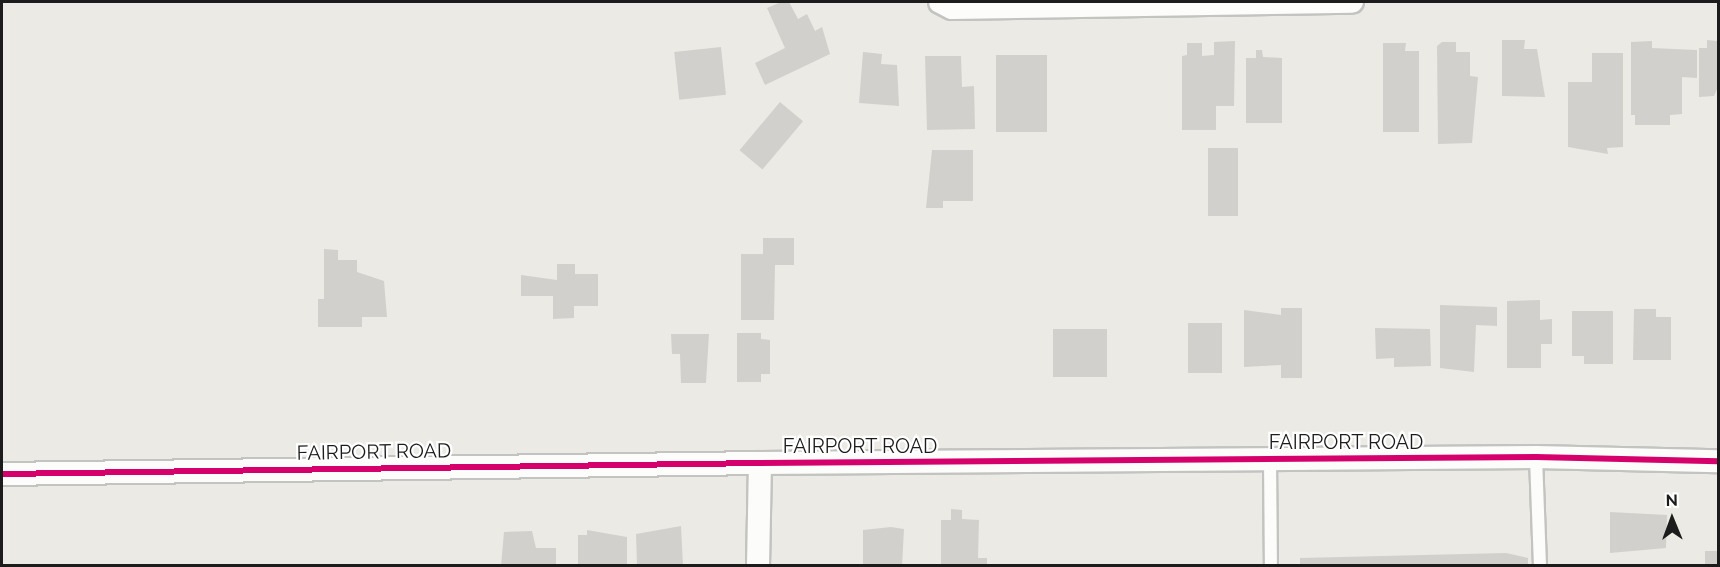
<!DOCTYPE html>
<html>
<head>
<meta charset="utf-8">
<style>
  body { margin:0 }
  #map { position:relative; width:1720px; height:567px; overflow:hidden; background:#ebeae5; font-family:Raleway,sans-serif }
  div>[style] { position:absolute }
  .building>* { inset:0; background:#d2d0cc; transform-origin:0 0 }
  .roads { filter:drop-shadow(2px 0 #c3c3c1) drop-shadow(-2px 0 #c3c3c1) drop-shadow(0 2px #c3c3c1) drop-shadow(0 -2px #c3c3c1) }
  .lane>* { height:12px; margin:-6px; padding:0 6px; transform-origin:6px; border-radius:6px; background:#fcfcfb }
  .street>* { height:22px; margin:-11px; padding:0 11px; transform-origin:11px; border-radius:11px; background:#fcfcfb }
  .cycleway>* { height:6px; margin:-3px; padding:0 3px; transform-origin:3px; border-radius:3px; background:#d6006c }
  span { translate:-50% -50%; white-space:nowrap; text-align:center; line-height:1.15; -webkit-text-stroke:4.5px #fff; paint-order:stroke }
  .street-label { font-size:20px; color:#1c1c1c }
  .frame { position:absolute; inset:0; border:3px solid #1c1c1c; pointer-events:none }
  .north { position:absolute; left:1642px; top:489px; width:60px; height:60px; -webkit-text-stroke:4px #fff; paint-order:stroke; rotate:359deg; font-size:16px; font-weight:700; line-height:24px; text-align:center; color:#1c1c1c }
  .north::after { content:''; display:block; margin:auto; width:21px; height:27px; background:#1c1c1c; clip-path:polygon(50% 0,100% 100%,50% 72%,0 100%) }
</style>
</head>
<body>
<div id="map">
  <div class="building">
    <div style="clip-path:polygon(781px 2px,789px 2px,798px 19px,807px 14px,815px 31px,822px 27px,830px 54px,765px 85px,755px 63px,785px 48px,767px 8px)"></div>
    <div style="clip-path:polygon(1502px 40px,1525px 40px,1524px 49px,1537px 49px,1545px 97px,1502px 96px)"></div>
    <div style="clip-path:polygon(1707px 40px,1717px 41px,1718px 87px,1714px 96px,1699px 97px,1699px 48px,1707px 48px)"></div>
    <div style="clip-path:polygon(1235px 41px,1234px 106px,1216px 106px,1216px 130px,1182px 130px,1182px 56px,1187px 55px,1187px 43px,1202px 43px,1202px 56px,1214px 55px,1214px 42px)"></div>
    <div style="clip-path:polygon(1652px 41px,1652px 48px,1697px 50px,1697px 78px,1682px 77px,1682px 114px,1670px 115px,1670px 125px,1635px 125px,1635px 115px,1631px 115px,1631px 42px)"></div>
    <div style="clip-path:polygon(1442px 42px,1456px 42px,1456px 52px,1470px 52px,1470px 76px,1478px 77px,1472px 143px,1438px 144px,1437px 46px)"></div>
    <div style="clip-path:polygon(1383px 43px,1406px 43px,1405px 51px,1419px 51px,1419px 132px,1383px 132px)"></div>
    <div style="left:721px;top:47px;width:48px;height:47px;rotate:84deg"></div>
    <div style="clip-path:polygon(1256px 50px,1262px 50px,1263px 57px,1282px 58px,1282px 123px,1246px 123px,1246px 58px,1256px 58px)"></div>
    <div style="clip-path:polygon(863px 52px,882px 54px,881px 64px,897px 65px,899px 106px,859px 103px)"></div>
    <div style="clip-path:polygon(1592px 53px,1623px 53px,1623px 147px,1607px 148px,1608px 154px,1568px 147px,1568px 82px,1592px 82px)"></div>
    <div style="left:996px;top:55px;width:51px;height:77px"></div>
    <div style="clip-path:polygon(925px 56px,961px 56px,962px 87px,974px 86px,975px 129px,927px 130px)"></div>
    <div style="left:780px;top:102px;width:30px;height:63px;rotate:40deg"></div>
    <div style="left:1208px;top:148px;width:30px;height:68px"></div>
    <div style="clip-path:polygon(932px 150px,973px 150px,973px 201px,943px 201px,943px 208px,926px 208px)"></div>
    <div style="clip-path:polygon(763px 238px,794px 238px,794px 265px,775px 265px,774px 320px,741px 320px,741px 254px,763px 254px)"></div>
    <div style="clip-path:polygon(324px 249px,338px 250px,338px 260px,357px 260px,357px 272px,384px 281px,387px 317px,362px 317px,362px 327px,318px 327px,318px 299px,324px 299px)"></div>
    <div style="clip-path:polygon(557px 264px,575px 264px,575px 274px,598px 274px,598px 306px,574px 306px,574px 318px,553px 319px,553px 296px,521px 296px,521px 275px,557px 280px)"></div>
    <div style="clip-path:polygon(1540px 300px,1540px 320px,1552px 319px,1552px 344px,1541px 344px,1541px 368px,1507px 368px,1507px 301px)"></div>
    <div style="clip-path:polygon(1440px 305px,1497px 307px,1497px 326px,1476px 325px,1474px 372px,1440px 368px)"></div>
    <div style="clip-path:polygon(1281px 308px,1302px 308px,1302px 378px,1281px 378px,1281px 365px,1244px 367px,1244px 310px,1281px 315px)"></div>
    <div style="clip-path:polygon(1634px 309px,1656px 309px,1656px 317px,1671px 317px,1671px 360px,1633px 360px)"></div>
    <div style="clip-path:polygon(1572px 311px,1613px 311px,1613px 364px,1584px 364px,1584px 356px,1572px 356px)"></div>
    <div style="left:1188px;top:323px;width:34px;height:50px"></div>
    <div style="clip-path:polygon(1375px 328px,1430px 329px,1431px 366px,1394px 367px,1394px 358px,1376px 359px)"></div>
    <div style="left:1053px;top:329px;width:54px;height:48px"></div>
    <div style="clip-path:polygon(737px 333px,761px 333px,761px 339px,770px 340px,770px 374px,761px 374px,761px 382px,737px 382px)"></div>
    <div style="clip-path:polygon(671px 334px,709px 334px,706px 383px,681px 383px,680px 354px,672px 354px)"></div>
    <div style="clip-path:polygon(951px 509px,962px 510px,962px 519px,979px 520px,978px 558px,987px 558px,987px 566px,941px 566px,941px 520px,951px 520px)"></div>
    <div style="clip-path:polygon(1610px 512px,1667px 515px,1666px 548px,1610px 553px)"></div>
    <div style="clip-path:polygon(681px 526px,683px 566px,637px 566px,636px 534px)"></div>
    <div style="clip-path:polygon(891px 527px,904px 529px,902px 566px,863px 566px,863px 530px)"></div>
    <div style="clip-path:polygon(587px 530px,627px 537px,627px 566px,578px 566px,578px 535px,587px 535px)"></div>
    <div style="clip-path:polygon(532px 531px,536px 548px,556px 548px,556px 566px,501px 566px,504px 532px)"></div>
    <div style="left:1705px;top:551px;width:13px;height:15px"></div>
    <div style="clip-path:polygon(1506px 553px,1528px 558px,1528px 566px,1300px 566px,1300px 558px)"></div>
  </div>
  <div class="roads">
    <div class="lane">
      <div style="left:1536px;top:457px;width:109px;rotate:87.9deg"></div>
      <div style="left:1270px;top:459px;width:107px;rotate:89.5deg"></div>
    </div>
    <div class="street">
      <div style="left:940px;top:2px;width:13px;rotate:27deg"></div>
      <div style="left:952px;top:8px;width:400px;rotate:-0.9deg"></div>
      <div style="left:2px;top:474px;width:758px;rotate:-0.83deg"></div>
      <div style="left:760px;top:463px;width:776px;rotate:-0.44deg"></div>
      <div style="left:1536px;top:457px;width:182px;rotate:1.3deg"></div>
      <div style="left:758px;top:566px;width:103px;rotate:-88.9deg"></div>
    </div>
  </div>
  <div class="cycleway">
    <div style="left:2px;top:474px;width:758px;rotate:-0.83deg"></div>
    <div style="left:760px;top:463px;width:776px;rotate:-0.44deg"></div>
    <div style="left:1536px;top:457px;width:182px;rotate:1.3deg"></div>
  </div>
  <div class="street-label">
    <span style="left:1346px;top:442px">FAIRPORT ROAD</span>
    <span style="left:860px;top:446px">FAIRPORT ROAD</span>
    <span style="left:374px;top:452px;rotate:-1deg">FAIRPORT ROAD</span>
  </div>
  <div class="frame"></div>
  <div class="north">N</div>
</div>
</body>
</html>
